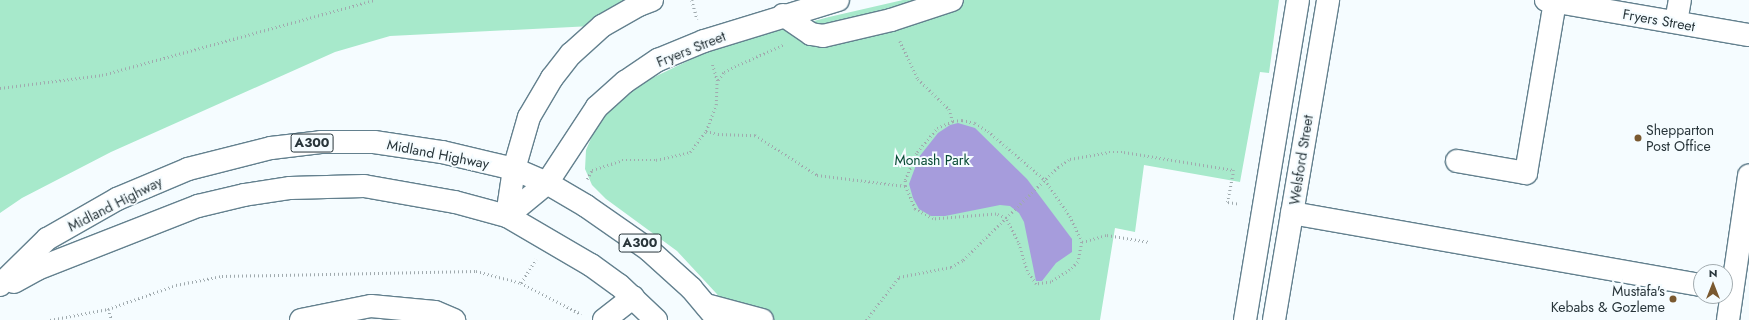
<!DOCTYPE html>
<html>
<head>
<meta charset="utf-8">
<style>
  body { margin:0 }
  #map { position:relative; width:1749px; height:320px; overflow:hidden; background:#f5fcff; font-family:Jost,sans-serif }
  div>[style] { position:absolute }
  .green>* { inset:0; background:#a7e9cb }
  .water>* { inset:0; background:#a69cdc }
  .path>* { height:2.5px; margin-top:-1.25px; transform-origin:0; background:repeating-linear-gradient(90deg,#a0aaae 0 1px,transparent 0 4px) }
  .roads { filter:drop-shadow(1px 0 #63808e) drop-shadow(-1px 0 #63808e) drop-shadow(0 1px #63808e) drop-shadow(0 -1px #63808e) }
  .minor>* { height:22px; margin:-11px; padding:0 11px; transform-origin:11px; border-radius:11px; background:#fff }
  .highway>* { height:22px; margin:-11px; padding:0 11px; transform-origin:11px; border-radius:11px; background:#fff }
  .dots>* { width:11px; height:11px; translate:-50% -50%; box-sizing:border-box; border:2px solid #f5fcff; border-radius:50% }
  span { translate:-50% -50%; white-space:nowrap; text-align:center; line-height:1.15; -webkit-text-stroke:4px #f5fcff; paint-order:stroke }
  .shield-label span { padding:1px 3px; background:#f5fcff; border:1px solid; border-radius:3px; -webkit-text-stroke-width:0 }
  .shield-label { font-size:13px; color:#28353a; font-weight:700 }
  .street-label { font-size:14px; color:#28353a }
  .poi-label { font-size:14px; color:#28353a }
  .left { translate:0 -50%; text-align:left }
  .right { translate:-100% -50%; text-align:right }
  .park-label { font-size:14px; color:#074a34 }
  .north { position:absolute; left:1693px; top:264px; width:40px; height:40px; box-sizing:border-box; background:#f5fcff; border:1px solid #a3acb0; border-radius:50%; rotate:0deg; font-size:11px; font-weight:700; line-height:16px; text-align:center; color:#28353a }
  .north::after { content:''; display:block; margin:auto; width:14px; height:18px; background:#7a5930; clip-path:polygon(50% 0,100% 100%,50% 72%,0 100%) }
</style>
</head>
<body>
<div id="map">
  <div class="green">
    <div style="clip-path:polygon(0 0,644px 0,592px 26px,390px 36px,335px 52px,111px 152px,22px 198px,0 213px)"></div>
    <div style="clip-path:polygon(903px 0,1279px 0,1269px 73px,1260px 72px,1240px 182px,1144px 165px,1135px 232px,1115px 228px,1100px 320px,741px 320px,677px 251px,606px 199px,592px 185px,585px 169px,586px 150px,596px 127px,617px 102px,648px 80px,717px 47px,829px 17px)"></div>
  </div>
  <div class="water">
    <div style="clip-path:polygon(958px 123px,975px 128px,1027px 179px,1072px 239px,1072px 252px,1056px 263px,1042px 281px,1036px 281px,1024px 222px,1019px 213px,1010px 206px,1000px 205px,945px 216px,931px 216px,919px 209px,913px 198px,909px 184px,919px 157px,938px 133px,950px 125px)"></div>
  </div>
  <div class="path">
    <div style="left:692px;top:0;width:20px;rotate:75deg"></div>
    <div style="left:900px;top:41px;width:42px;rotate:64.7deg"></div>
    <div style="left:918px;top:79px;width:43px;rotate:44.1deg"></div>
    <div style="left:949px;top:109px;width:13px;rotate:72deg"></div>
    <div style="left:718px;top:80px;width:10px;rotate:-53deg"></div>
    <div style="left:724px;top:72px;width:16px;rotate:-27deg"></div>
    <div style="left:738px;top:65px;width:51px;rotate:-24.1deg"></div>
    <div style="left:0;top:88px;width:103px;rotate:-7.3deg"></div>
    <div style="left:102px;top:75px;width:283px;rotate:-15.4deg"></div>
    <div style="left:962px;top:120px;width:13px;rotate:13deg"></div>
    <div style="left:975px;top:123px;width:15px;rotate:32deg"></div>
    <div style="left:988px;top:131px;width:75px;rotate:40.7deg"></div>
    <div style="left:1045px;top:180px;width:44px;rotate:55.2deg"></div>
    <div style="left:1070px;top:216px;width:29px;rotate:65deg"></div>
    <div style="left:1082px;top:242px;width:20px;rotate:101deg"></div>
    <div style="left:1078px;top:262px;width:11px;rotate:135deg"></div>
    <div style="left:1070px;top:270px;width:22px;rotate:148deg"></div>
    <div style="left:1051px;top:282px;width:15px;rotate:172deg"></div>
    <div style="left:1036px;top:284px;width:16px;rotate:-125deg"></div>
    <div style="left:1027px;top:271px;width:30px;rotate:-107deg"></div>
    <div style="left:1018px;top:242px;width:27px;rotate:-117deg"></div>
    <div style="left:1006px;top:218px;width:11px;rotate:-158deg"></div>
    <div style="left:996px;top:214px;width:63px;rotate:175.5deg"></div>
    <div style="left:933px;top:219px;width:21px;rotate:-151deg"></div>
    <div style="left:915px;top:209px;width:25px;rotate:-113deg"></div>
    <div style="left:905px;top:186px;width:6px;rotate:-90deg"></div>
    <div style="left:905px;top:180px;width:30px;rotate:-67deg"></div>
    <div style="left:917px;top:152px;width:31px;rotate:-50deg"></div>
    <div style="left:937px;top:128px;width:17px;rotate:-24deg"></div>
    <div style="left:953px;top:121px;width:9px;rotate:-6deg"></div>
    <div style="left:706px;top:131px;width:12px;rotate:14deg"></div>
    <div style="left:718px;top:134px;width:37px;rotate:2deg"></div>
    <div style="left:755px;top:135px;width:74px;rotate:32.8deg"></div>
    <div style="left:817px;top:175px;width:89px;rotate:7.1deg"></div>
    <div style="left:587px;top:179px;width:10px;rotate:-61deg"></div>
    <div style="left:592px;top:170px;width:32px;rotate:-18deg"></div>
    <div style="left:622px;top:160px;width:34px"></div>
    <div style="left:656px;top:160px;width:35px;rotate:-13deg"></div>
    <div style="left:690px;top:152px;width:26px;rotate:-53deg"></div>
    <div style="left:706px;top:131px;width:28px;rotate:-69deg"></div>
    <div style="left:716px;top:105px;width:24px;rotate:-88deg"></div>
    <div style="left:717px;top:81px;width:19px;rotate:-106deg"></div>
    <div style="left:1082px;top:242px;width:26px;rotate:-16deg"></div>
    <div style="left:1107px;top:235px;width:43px;rotate:9.5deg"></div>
    <div style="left:521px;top:283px;width:28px;rotate:-58deg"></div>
    <div style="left:108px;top:309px;width:72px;rotate:-19.4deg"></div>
    <div style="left:176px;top:285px;width:47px;rotate:-11.1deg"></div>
    <div style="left:222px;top:276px;width:254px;rotate:-1.1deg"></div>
    <div style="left:476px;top:271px;width:47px;rotate:14.9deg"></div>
    <div style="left:521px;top:283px;width:68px;rotate:27.3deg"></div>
    <div style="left:50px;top:320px;width:59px;rotate:-10.7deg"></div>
    <div style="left:108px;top:309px;width:12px;rotate:70deg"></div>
    <div style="left:866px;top:320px;width:54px;rotate:-52.5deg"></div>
    <div style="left:899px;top:277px;width:53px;rotate:-10.9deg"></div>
    <div style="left:951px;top:267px;width:14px;rotate:-30deg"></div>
    <div style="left:963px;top:260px;width:133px;rotate:-44.4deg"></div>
    <div style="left:1058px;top:167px;width:14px;rotate:-34deg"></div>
    <div style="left:1070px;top:159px;width:40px;rotate:-10deg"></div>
    <div style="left:1109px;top:152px;width:15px"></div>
    <div style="left:1124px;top:152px;width:111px;rotate:9.3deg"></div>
    <div style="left:1234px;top:170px;width:33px;rotate:101deg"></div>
    <div style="left:1228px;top:202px;width:12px;rotate:9deg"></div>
  </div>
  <div class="roads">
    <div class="minor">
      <div style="left:1546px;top:0;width:206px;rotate:9.8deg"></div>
      <div style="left:783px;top:15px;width:34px;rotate:34deg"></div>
      <div style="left:811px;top:34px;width:12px;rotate:9deg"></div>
      <div style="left:823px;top:36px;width:70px;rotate:-13.2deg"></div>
      <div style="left:891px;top:20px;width:64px;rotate:-18.2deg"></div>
      <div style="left:1676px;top:22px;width:22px;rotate:-80deg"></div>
      <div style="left:1457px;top:161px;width:70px;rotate:9.9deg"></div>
      <div style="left:1526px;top:173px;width:174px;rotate:-80.4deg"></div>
      <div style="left:514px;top:169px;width:54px;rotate:-73.9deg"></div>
      <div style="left:529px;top:117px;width:45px;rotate:-59.5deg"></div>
      <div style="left:552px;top:78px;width:31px;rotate:-52deg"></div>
      <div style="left:571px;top:54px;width:42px;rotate:-42.1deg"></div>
      <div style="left:602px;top:26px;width:43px;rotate:-29.6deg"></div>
      <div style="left:639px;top:5px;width:14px;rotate:-21deg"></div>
      <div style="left:547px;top:183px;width:91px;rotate:-56.7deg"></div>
      <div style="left:597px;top:107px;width:38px;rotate:-42deg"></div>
      <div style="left:625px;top:82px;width:40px;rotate:-34deg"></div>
      <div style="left:658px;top:60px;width:50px;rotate:-22.4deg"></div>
      <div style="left:704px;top:41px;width:140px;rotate:-17deg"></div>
      <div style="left:1292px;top:213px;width:415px;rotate:10deg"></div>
      <div style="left:706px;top:305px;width:58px;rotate:15deg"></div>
      <div style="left:301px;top:320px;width:71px;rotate:-11.3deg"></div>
      <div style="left:371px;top:306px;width:64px;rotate:5.4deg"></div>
      <div style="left:435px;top:312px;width:21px;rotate:23deg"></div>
      <div style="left:604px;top:320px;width:37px;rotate:-38deg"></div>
      <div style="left:1245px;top:320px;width:324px;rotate:-80.6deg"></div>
      <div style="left:1274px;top:320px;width:325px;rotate:-80.4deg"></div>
    </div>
    <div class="highway">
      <div style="left:507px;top:216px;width:52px;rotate:-39.5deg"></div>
      <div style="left:507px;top:216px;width:48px;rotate:-81.5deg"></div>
      <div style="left:14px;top:282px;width:26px;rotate:-29deg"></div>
      <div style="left:37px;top:269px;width:173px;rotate:-21.4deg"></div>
      <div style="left:198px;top:206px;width:47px;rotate:-13.4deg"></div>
      <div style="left:244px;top:195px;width:47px;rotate:-8.7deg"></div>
      <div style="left:290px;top:188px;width:74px;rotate:-1.5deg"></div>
      <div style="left:364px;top:186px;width:92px;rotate:10deg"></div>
      <div style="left:455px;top:202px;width:54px;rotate:15.1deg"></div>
      <div style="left:507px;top:216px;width:97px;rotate:30.3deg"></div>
      <div style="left:591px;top:265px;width:34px;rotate:36deg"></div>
      <div style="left:619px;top:285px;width:51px;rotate:43.4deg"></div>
      <div style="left:0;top:285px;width:66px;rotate:-44.4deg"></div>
      <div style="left:47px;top:239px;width:81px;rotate:-29.7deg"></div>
      <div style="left:117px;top:199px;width:77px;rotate:-22.9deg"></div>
      <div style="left:188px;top:169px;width:86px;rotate:-14.2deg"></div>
      <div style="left:271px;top:148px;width:50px;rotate:-6.8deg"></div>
      <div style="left:321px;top:142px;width:53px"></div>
      <div style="left:374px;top:142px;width:69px;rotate:8.4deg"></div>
      <div style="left:442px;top:152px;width:74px;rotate:13.3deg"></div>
      <div style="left:514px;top:169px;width:36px;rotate:23deg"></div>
      <div style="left:547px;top:183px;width:45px;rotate:30.5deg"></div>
      <div style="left:586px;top:206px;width:77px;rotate:34.9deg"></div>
      <div style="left:649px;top:250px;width:57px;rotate:42.1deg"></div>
      <div style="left:691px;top:288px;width:42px;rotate:49.8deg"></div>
      <div style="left:1728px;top:320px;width:146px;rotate:-81.7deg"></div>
    </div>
  </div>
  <div class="dots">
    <div style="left:1638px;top:138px;background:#7a5930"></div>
    <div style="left:1673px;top:299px;background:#7a5930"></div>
  </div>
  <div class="shield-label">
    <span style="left:312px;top:143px">A300</span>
    <span style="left:640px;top:243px">A300</span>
  </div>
  <div class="street-label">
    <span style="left:1659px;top:20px;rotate:10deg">Fryers Street</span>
    <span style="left:691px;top:49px;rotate:-22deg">Fryers Street</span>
    <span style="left:438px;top:154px;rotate:11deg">Midland Highway</span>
    <span style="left:1301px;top:160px;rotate:-81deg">Welsford Street</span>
    <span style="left:115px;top:204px;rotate:-27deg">Midland Highway</span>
  </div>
  <div class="poi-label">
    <span class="left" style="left:1646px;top:138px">Shepparton<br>Post Office</span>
    <span class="right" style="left:1665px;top:299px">Mustafa's<br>Kebabs &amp; Gozleme</span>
  </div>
  <div class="park-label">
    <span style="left:932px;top:160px">Monash Park</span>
  </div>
  <div class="north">N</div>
</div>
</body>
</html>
